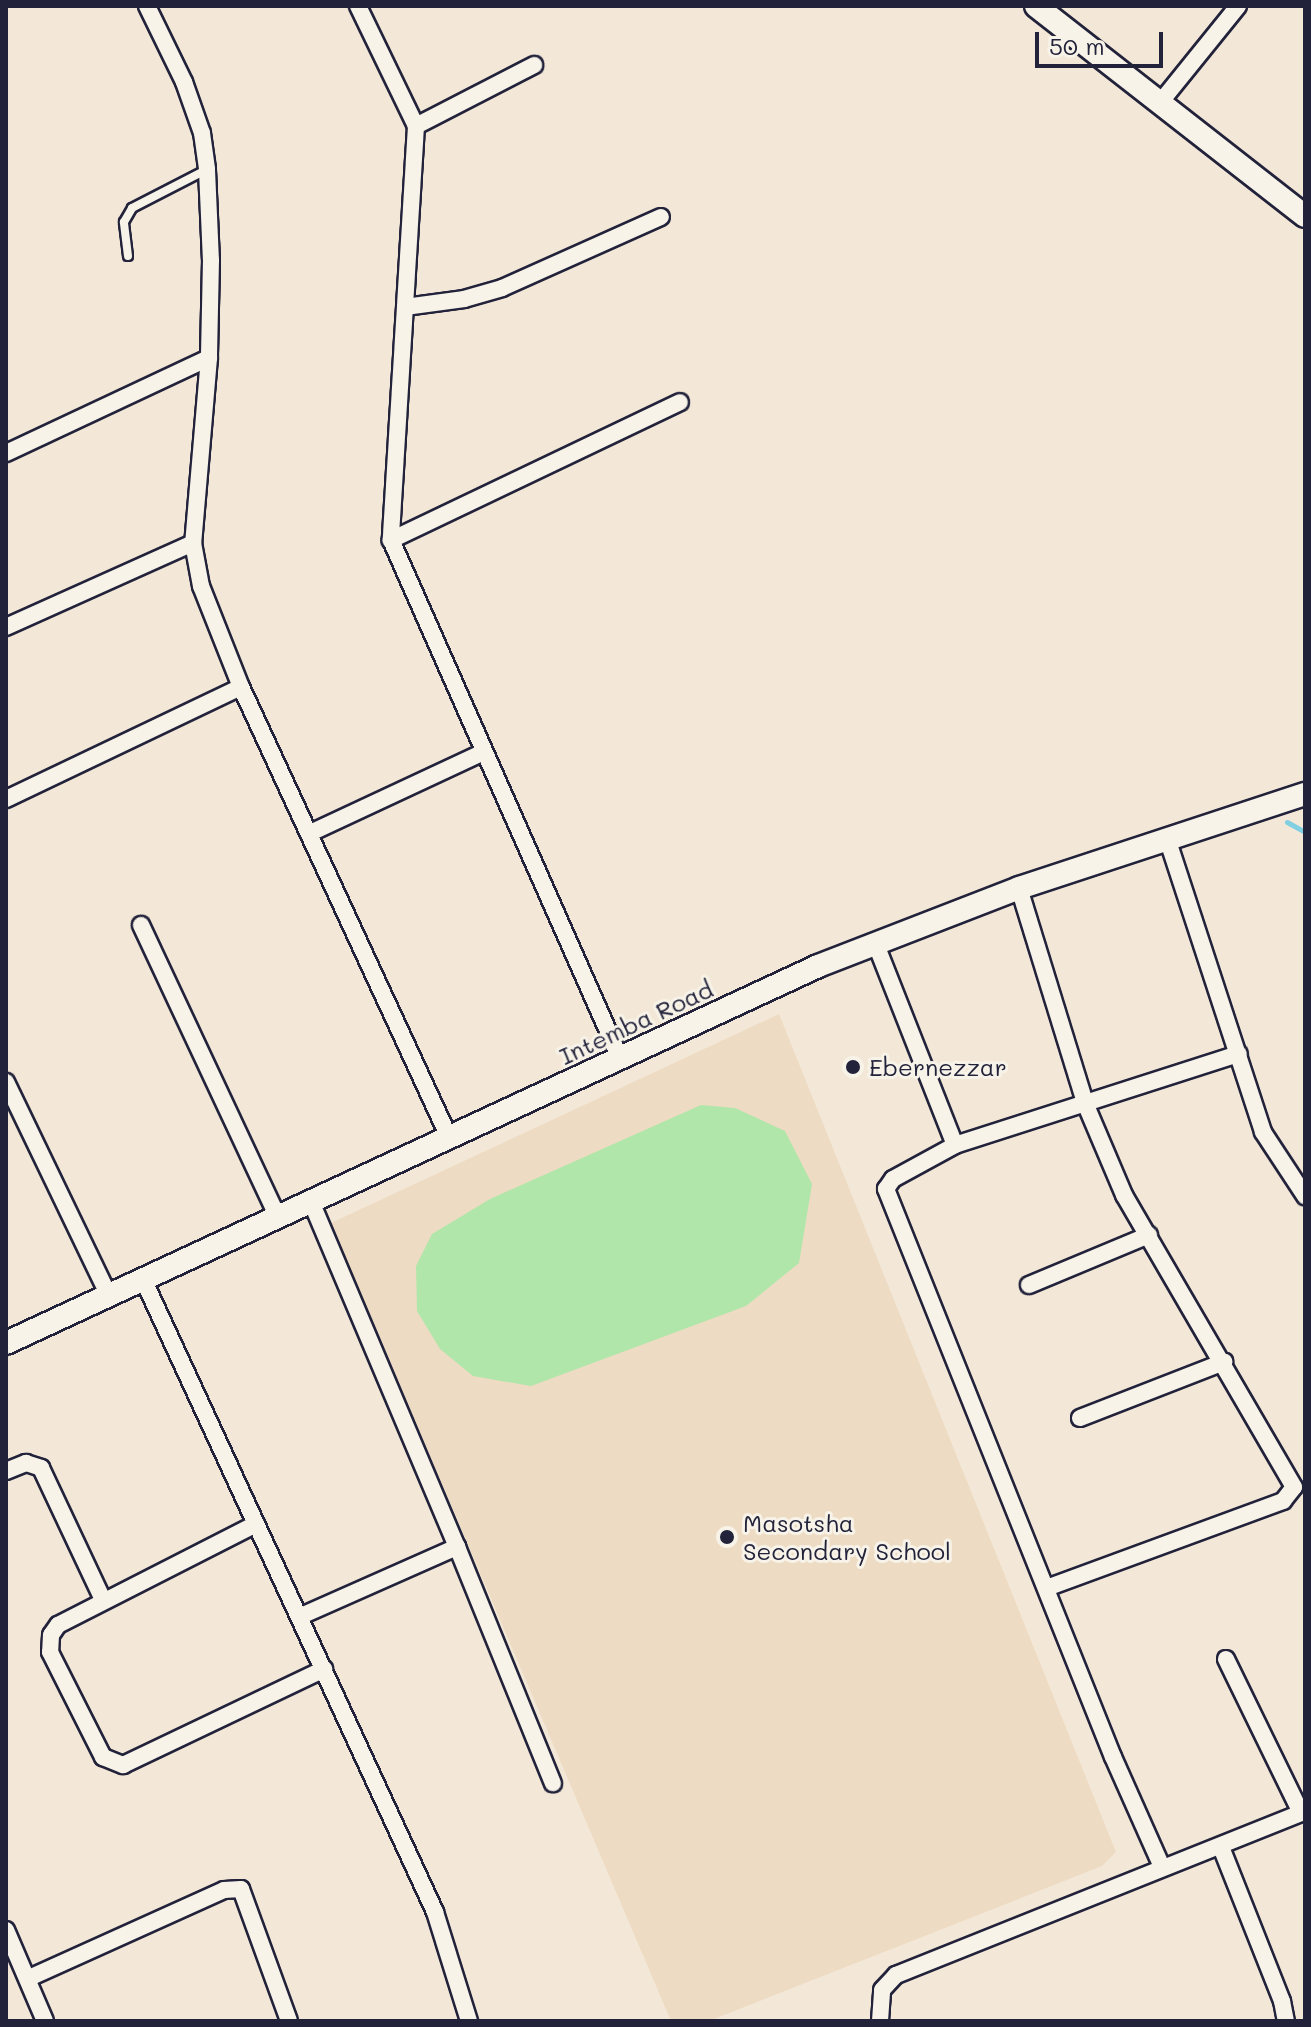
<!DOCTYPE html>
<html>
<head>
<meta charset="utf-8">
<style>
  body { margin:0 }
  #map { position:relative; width:1311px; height:2027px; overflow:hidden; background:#f3e8d7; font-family:Mali,sans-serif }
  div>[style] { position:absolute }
  .built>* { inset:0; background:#eedbc3 }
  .green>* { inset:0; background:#b0e6a9 }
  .stream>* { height:5px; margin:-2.5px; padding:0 2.5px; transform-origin:2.5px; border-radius:2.5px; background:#83cfe2 }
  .roads { filter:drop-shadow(2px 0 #22223b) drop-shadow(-2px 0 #22223b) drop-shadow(0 2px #22223b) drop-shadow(0 -2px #22223b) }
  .lane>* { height:8px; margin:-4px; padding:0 4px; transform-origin:4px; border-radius:4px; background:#f7f3e8 }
  .street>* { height:16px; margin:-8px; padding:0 8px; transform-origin:8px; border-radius:8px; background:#f7f3e8 }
  .secondary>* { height:22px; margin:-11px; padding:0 11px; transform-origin:11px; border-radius:11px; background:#f7f3e8 }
  .dots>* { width:22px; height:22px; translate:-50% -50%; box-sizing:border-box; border:4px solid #f7f3e8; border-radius:50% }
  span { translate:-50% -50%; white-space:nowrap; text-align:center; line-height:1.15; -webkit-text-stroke:6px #f7f3e8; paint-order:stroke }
  .street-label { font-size:24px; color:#22223b }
  .poi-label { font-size:24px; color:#22223b }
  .left { translate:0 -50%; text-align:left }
  .frame { position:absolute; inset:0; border:8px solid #22223b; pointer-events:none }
  .scale { position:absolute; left:1035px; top:32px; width:128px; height:36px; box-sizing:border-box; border:4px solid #22223b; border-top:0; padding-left:10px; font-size:24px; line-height:28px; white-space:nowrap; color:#22223b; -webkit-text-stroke:6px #f7f3e8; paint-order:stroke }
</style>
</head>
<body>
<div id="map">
  <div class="built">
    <div style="clip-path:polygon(779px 1014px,1116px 1852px,1102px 1866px,709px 2021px,671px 2021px,331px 1223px)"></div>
  </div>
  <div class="green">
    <div style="clip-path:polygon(701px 1105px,735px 1108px,785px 1131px,812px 1184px,799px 1263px,746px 1306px,531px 1386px,473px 1376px,440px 1349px,417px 1311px,416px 1266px,432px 1234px,490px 1199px)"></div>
  </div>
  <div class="stream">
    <div style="left:1287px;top:822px;width:21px;rotate:29deg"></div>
  </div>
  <div class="roads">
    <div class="lane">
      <div style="left:128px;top:256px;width:34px;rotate:-97deg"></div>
      <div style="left:124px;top:222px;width:16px;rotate:-60deg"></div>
      <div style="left:132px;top:208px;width:83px;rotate:-27.2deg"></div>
    </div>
    <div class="street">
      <div style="left:147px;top:6px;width:85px;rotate:64deg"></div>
      <div style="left:184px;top:82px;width:54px;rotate:70.6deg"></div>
      <div style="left:202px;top:133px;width:37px;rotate:82deg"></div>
      <div style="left:207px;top:170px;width:90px;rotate:87.5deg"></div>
      <div style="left:211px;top:260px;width:98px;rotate:91.2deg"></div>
      <div style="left:209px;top:358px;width:186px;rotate:94.9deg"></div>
      <div style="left:193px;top:543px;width:44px;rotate:79.5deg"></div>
      <div style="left:201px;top:586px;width:109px;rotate:68.4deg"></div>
      <div style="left:241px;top:687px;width:497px;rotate:65.2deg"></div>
      <div style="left:358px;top:6px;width:133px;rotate:64.2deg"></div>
      <div style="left:416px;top:126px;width:415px;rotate:93.5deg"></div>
      <div style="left:391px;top:540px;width:566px;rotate:66.15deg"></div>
      <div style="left:1159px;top:104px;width:126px;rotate:-51.1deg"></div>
      <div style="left:416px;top:126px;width:133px;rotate:-27.3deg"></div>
      <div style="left:405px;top:307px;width:60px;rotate:-7.7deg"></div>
      <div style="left:464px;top:299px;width:40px;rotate:-16deg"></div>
      <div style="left:502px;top:288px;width:174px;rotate:-24.1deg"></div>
      <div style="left:6px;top:453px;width:224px;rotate:-25.1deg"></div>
      <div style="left:391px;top:540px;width:320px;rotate:-25.5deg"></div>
      <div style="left:6px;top:627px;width:205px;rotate:-24.2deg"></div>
      <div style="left:6px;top:799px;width:260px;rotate:-25.5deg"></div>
      <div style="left:310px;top:833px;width:192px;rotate:-25deg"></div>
      <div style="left:1167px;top:838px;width:309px;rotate:71.9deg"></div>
      <div style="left:1263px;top:1132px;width:77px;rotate:56.7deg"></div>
      <div style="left:1019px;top:888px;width:225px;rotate:72.9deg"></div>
      <div style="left:1085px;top:1103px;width:100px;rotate:67deg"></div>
      <div style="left:1124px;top:1195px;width:338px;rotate:59.8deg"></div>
      <div style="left:1294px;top:1487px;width:18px;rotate:128deg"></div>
      <div style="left:1283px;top:1501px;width:252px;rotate:159.8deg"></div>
      <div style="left:141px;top:925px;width:323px;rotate:64.9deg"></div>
      <div style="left:875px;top:942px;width:218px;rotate:68.5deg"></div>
      <div style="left:6px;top:1082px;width:237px;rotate:64.3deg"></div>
      <div style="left:144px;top:1281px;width:695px;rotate:65.24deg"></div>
      <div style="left:435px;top:1912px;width:114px;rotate:72.7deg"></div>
      <div style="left:1029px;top:1285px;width:130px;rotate:-22.6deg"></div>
      <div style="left:1080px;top:1418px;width:155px;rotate:-21.3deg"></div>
      <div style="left:6px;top:1471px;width:22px;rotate:-22deg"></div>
      <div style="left:26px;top:1463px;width:16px;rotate:18deg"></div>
      <div style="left:41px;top:1468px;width:146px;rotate:64.8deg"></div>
      <div style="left:256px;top:1524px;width:222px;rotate:153deg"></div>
      <div style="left:58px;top:1625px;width:12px;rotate:125deg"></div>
      <div style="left:51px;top:1635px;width:17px;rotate:93deg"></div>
      <div style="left:50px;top:1652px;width:118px;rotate:63.2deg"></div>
      <div style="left:103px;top:1757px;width:22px;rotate:22deg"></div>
      <div style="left:123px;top:1765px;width:223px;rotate:-25.5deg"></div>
      <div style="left:457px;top:1547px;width:255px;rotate:67.9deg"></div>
      <div style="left:301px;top:1616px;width:171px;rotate:-23.9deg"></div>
      <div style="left:457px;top:1547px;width:376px;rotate:-112.9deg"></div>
      <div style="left:1226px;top:1659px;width:171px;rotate:64deg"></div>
      <div style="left:1221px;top:1847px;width:166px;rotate:68.4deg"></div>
      <div style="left:1282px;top:2001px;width:20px;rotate:79deg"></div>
      <div style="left:1162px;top:1867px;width:120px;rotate:-114deg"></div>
      <div style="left:1113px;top:1757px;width:612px;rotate:-111.78deg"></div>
      <div style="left:886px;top:1189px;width:12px;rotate:-55deg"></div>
      <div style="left:893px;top:1179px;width:71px;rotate:-28.7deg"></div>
      <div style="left:955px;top:1145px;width:298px;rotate:-17.8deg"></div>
      <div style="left:6px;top:1930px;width:99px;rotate:66.8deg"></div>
      <div style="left:29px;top:1978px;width:214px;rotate:-24.3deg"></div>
      <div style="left:224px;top:1890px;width:17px;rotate:-3deg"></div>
      <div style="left:241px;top:1889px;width:140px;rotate:70deg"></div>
      <div style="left:880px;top:2021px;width:31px;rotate:-86deg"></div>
      <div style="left:882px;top:1990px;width:21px;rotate:-47deg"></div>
      <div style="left:896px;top:1975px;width:441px;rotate:-21.8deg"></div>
    </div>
    <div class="secondary">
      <div style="left:1036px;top:6px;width:341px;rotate:38deg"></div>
      <div style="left:6px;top:1343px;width:895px;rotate:-24.9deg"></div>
      <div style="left:818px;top:966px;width:216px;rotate:-21.2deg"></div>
      <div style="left:1019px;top:888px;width:301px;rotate:-18.2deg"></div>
    </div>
  </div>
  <div class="dots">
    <div style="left:853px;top:1067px;background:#22223b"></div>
    <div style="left:727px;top:1537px;background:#22223b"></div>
  </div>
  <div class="street-label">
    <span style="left:636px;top:1022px;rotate:-25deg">Intemba Road</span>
  </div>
  <div class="poi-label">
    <span class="left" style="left:869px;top:1067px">Ebernezzar</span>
    <span class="left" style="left:743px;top:1537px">Masotsha<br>Secondary School</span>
  </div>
  <div class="frame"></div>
  <div class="scale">50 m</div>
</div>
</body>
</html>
